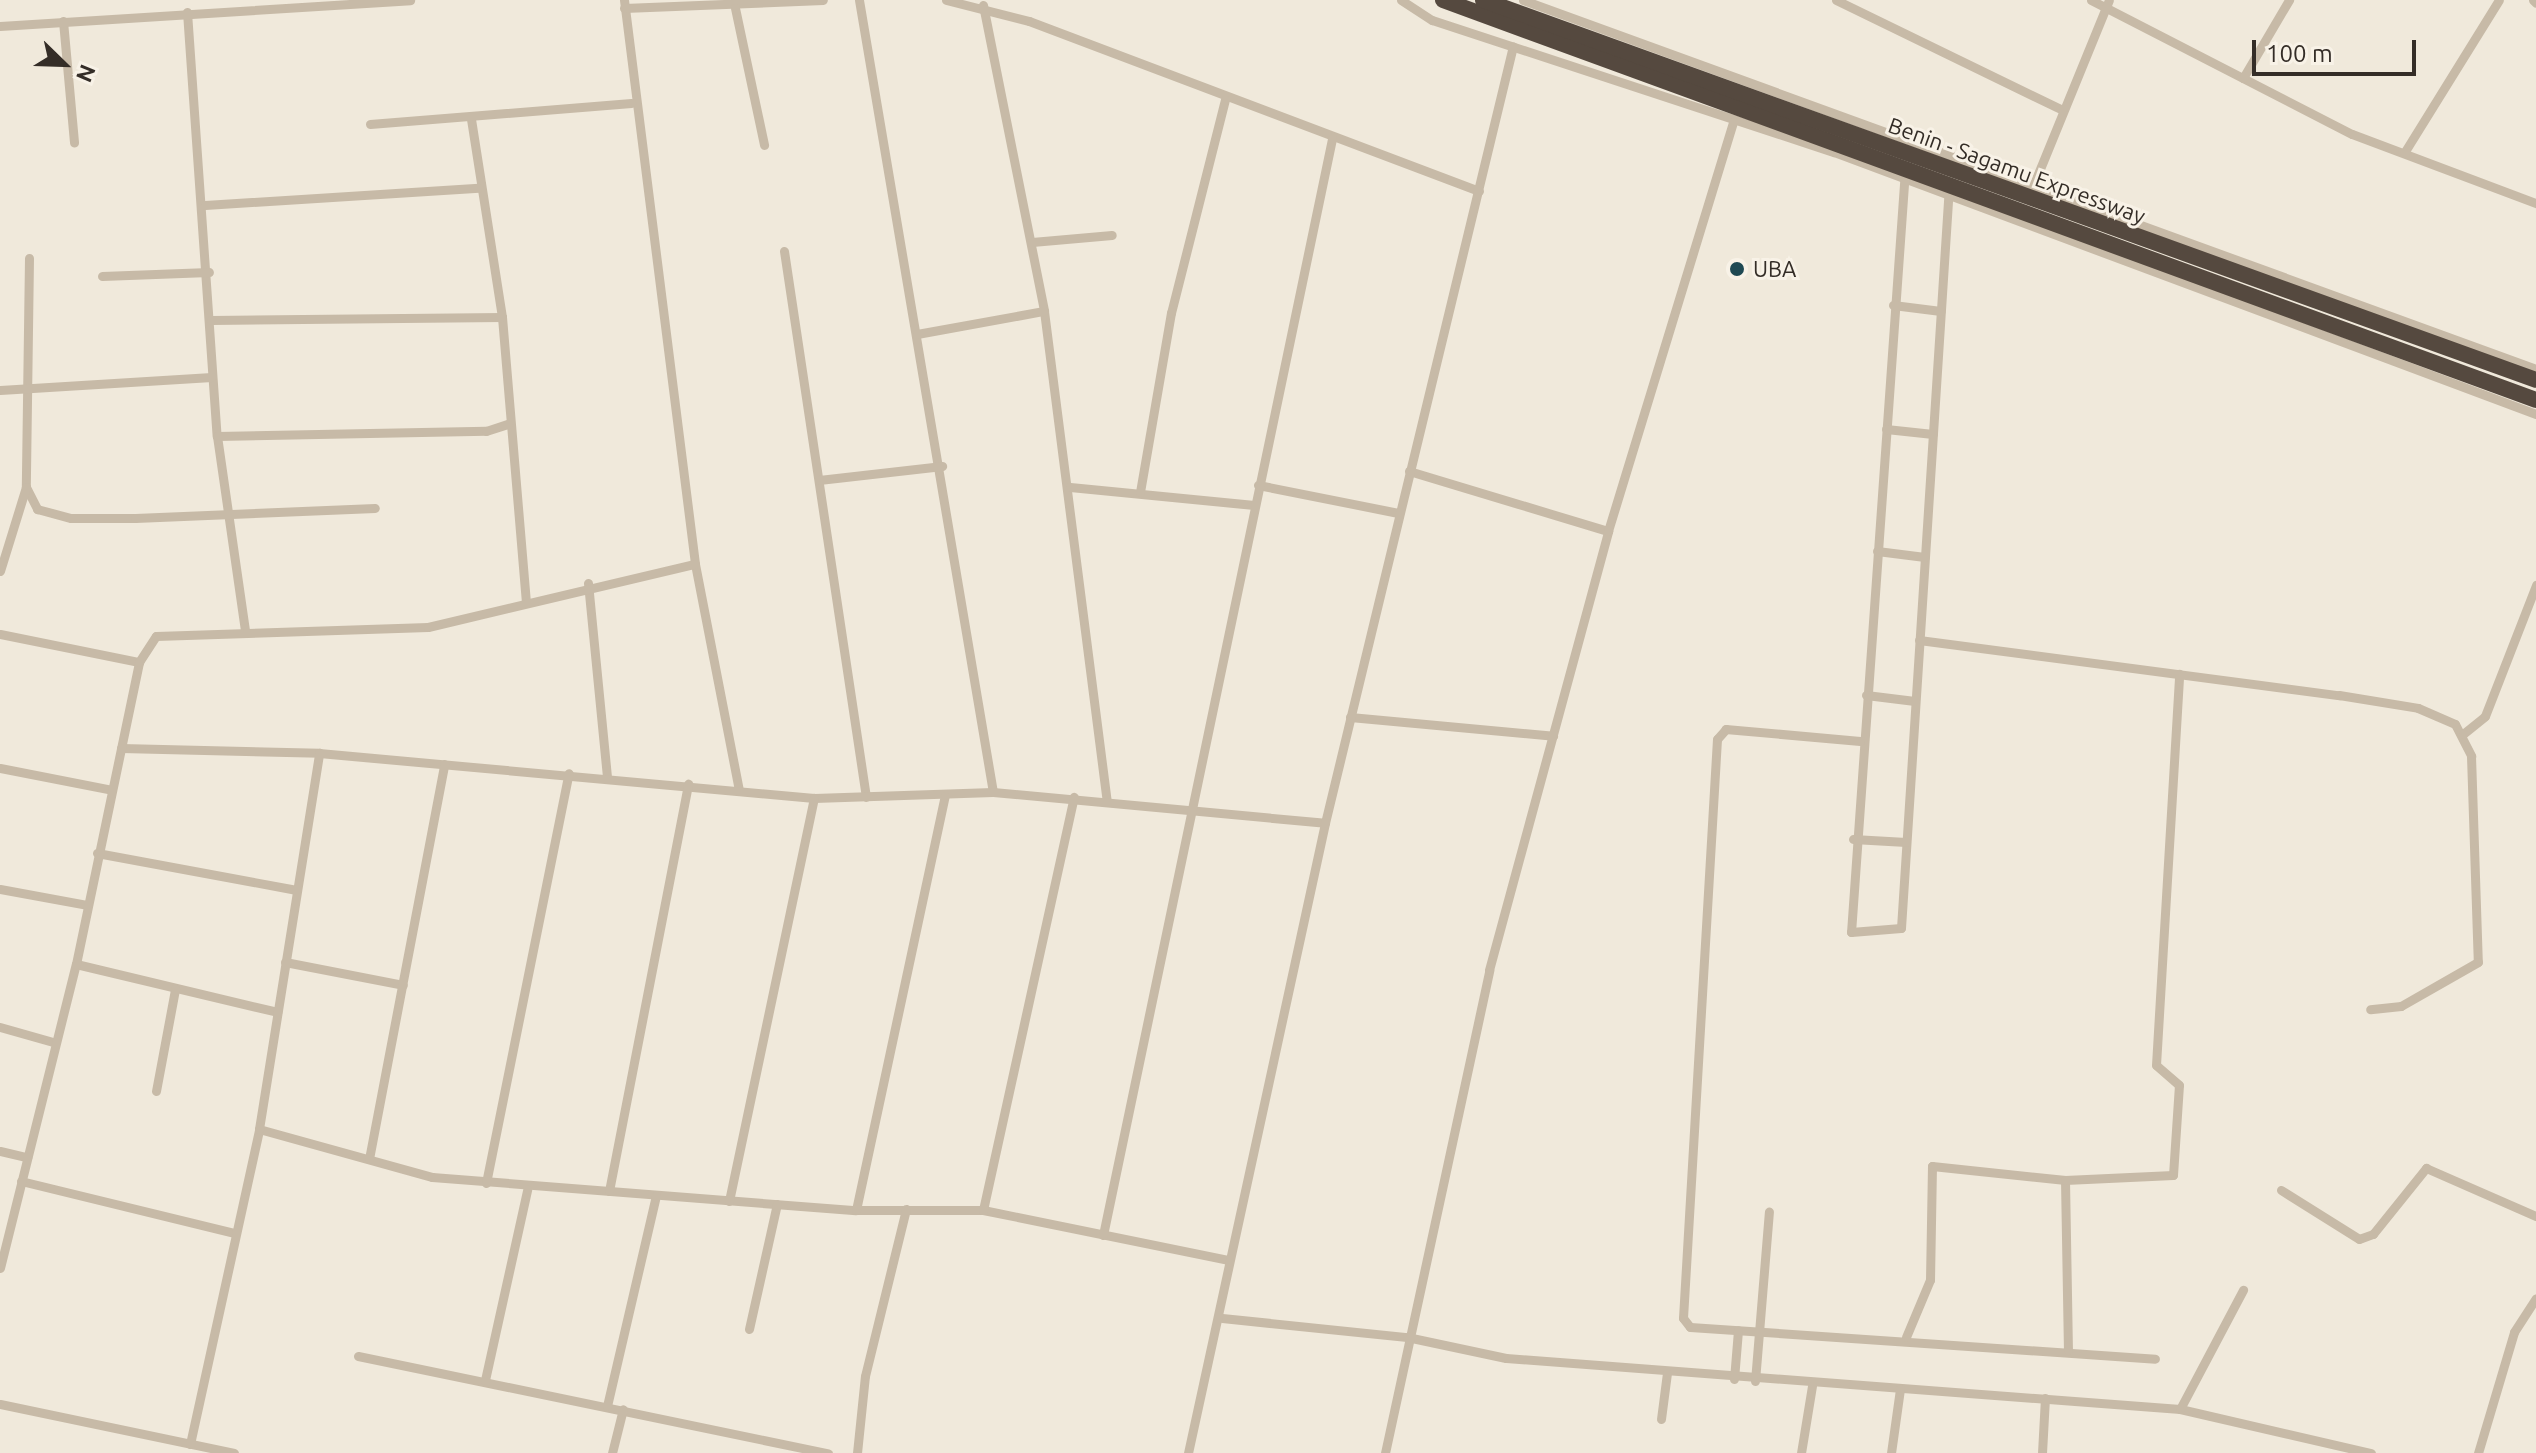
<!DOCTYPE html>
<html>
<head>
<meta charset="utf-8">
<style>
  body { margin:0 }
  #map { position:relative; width:2536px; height:1453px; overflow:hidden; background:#f0e9db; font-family:Ubuntu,sans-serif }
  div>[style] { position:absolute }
  .street>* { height:9px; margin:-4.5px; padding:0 4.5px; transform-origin:4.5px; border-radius:4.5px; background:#c7baa7 }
  .highway>* { height:16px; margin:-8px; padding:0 8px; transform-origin:8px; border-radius:8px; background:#55493f }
  .dots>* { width:22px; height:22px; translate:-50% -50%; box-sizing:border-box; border:4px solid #f8f2e7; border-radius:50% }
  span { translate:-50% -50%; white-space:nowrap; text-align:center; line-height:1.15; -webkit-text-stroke:6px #f8f2e7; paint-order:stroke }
  .street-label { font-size:22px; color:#342d27 }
  .poi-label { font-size:22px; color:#342d27 }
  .left { translate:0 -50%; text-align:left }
  .north { position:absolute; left:24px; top:24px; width:80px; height:80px; -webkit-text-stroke:6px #f8f2e7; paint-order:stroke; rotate:113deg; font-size:22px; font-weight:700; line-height:32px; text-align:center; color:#342d27 }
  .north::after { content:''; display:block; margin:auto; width:28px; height:36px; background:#342d27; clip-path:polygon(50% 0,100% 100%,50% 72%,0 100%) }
  .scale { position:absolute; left:2252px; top:40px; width:164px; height:36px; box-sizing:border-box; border:4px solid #342d27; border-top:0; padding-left:10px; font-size:24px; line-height:28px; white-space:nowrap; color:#342d27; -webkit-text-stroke:6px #f8f2e7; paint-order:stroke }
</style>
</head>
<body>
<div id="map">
  <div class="street">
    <div style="left:624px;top:0;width:568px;rotate:82.82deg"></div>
    <div style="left:695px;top:564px;width:231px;rotate:79deg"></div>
    <div style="left:859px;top:0;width:803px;rotate:80.4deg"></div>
    <div style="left:946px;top:0;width:86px;rotate:14.2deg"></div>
    <div style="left:1029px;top:21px;width:481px;rotate:20.7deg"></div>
    <div style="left:1401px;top:0;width:37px;rotate:33deg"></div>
    <div style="left:1432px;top:20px;width:423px;rotate:18.2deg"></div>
    <div style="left:1834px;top:152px;width:749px;rotate:20.47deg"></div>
    <div style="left:1523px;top:0;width:1078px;rotate:20.01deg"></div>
    <div style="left:1836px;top:0;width:252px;rotate:25.9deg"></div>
    <div style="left:2091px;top:0;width:293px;rotate:27.2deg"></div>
    <div style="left:2352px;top:134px;width:197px;rotate:20.6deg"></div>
    <div style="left:2533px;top:0;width:4px;rotate:45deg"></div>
    <div style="left:983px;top:5px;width:312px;rotate:78.7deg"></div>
    <div style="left:1044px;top:311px;width:495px;rotate:82.7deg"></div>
    <div style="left:624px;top:8px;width:199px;rotate:-2.3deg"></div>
    <div style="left:735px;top:8px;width:140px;rotate:78deg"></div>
    <div style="left:187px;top:12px;width:425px;rotate:86deg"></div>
    <div style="left:217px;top:436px;width:196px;rotate:81.8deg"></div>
    <div style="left:63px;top:21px;width:122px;rotate:84.8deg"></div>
    <div style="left:0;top:26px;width:411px;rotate:-3.6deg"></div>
    <div style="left:2243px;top:78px;width:91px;rotate:-59.5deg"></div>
    <div style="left:471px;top:119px;width:200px;rotate:81.1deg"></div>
    <div style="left:502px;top:317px;width:287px;rotate:85.2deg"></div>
    <div style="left:370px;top:124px;width:262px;rotate:-4.6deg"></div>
    <div style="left:2404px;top:153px;width:180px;rotate:-58.2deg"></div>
    <div style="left:1905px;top:170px;width:764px;rotate:94.05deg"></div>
    <div style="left:1851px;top:932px;width:50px;rotate:-4.6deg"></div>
    <div style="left:1901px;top:928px;width:744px;rotate:-86.3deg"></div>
    <div style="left:2031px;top:191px;width:206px;rotate:-67.8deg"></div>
    <div style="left:205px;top:205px;width:274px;rotate:-3.6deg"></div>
    <div style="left:1032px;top:242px;width:80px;rotate:-5deg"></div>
    <div style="left:784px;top:251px;width:552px;rotate:81.46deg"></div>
    <div style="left:29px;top:258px;width:229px;rotate:90.8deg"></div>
    <div style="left:26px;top:487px;width:25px;rotate:63deg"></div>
    <div style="left:37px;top:509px;width:35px;rotate:15deg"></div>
    <div style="left:71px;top:518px;width:64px"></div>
    <div style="left:135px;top:518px;width:240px;rotate:-2.4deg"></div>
    <div style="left:102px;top:276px;width:107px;rotate:-2.1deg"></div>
    <div style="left:1893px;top:305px;width:48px;rotate:7.1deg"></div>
    <div style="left:211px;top:320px;width:291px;rotate:-0.6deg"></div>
    <div style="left:917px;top:334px;width:129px;rotate:-10.3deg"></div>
    <div style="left:0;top:390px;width:212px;rotate:-3.5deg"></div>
    <div style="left:1886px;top:429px;width:47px;rotate:6.1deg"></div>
    <div style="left:217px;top:436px;width:269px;rotate:-1.1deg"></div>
    <div style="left:486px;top:431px;width:23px;rotate:-18deg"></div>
    <div style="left:1409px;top:471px;width:208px;rotate:16.8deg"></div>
    <div style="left:819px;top:480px;width:124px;rotate:-6.5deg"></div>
    <div style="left:1258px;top:485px;width:143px;rotate:11.3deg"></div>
    <div style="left:1070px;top:487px;width:185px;rotate:5.6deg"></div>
    <div style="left:1140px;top:492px;width:182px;rotate:-80.2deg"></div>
    <div style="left:1171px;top:313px;width:220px;rotate:-75.8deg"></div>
    <div style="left:1877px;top:551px;width:48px;rotate:7.1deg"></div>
    <div style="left:0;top:571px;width:88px;rotate:-72.8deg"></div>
    <div style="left:588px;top:583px;width:195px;rotate:84.4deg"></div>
    <div style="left:0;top:634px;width:142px;rotate:11.4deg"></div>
    <div style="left:1919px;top:640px;width:424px;rotate:7.5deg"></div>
    <div style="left:2339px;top:695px;width:80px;rotate:9.3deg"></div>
    <div style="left:2418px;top:708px;width:40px;rotate:23.4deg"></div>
    <div style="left:2455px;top:724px;width:36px;rotate:63deg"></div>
    <div style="left:2471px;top:756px;width:206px;rotate:88.1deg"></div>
    <div style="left:2478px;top:962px;width:89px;rotate:150.3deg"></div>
    <div style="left:2401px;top:1006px;width:31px;rotate:174deg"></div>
    <div style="left:1866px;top:695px;width:49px;rotate:7deg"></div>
    <div style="left:1350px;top:717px;width:204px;rotate:5.3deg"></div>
    <div style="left:2463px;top:734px;width:28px;rotate:-39deg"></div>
    <div style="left:2485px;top:716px;width:141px;rotate:-68.7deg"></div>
    <div style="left:1860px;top:741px;width:135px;rotate:-174.9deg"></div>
    <div style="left:1726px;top:729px;width:13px;rotate:132deg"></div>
    <div style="left:1717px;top:739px;width:580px;rotate:93.36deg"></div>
    <div style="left:1683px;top:1318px;width:11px;rotate:52deg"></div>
    <div style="left:1690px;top:1327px;width:466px;rotate:3.9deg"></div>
    <div style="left:121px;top:748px;width:198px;rotate:1.4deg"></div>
    <div style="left:319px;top:753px;width:497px;rotate:5.2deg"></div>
    <div style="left:814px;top:798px;width:179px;rotate:-1.9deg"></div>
    <div style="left:993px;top:792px;width:333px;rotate:5.3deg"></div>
    <div style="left:0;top:768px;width:114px;rotate:11.1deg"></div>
    <div style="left:1853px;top:839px;width:53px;rotate:3.2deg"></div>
    <div style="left:97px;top:853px;width:203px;rotate:10.5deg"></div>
    <div style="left:0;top:889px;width:88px;rotate:10.4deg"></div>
    <div style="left:285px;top:962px;width:120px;rotate:11deg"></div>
    <div style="left:76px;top:964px;width:207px;rotate:13.4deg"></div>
    <div style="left:0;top:1027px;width:55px;rotate:15.8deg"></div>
    <div style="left:156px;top:1091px;width:104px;rotate:-79.4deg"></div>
    <div style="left:259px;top:1129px;width:180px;rotate:15.5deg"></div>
    <div style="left:432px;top:1177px;width:425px;rotate:4.5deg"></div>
    <div style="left:856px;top:1210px;width:127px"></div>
    <div style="left:983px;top:1210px;width:251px;rotate:11.5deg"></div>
    <div style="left:0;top:1151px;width:28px;rotate:13deg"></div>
    <div style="left:369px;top:1159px;width:402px;rotate:-79.2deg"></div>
    <div style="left:2065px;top:1180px;width:170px;rotate:89deg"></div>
    <div style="left:21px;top:1181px;width:219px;rotate:13.7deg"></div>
    <div style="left:486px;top:1183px;width:418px;rotate:-78.6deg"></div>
    <div style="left:2281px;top:1190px;width:92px;rotate:32.1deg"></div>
    <div style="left:2359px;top:1239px;width:15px;rotate:-20deg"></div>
    <div style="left:2373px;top:1234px;width:85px;rotate:-51.2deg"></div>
    <div style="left:2426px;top:1168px;width:120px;rotate:23.6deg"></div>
    <div style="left:609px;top:1191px;width:415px;rotate:-79deg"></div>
    <div style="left:729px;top:1201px;width:412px;rotate:-78.1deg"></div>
    <div style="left:856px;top:1210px;width:423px;rotate:-77.9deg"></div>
    <div style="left:983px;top:1210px;width:423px;rotate:-77.6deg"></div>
    <div style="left:1103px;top:1235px;width:1120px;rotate:-78.2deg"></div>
    <div style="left:0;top:1268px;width:313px;rotate:-76deg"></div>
    <div style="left:76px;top:964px;width:309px;rotate:-78.2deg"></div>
    <div style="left:139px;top:662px;width:31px;rotate:-57deg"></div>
    <div style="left:156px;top:636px;width:272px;rotate:-1.9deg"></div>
    <div style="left:428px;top:627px;width:274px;rotate:-13.3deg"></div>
    <div style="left:1222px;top:1318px;width:186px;rotate:5.9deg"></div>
    <div style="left:1407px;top:1337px;width:101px;rotate:12deg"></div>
    <div style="left:1506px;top:1358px;width:676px;rotate:4.33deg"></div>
    <div style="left:2180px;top:1409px;width:196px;rotate:13deg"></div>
    <div style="left:749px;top:1329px;width:128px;rotate:-77.4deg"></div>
    <div style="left:1906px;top:1337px;width:62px;rotate:-67.2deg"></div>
    <div style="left:1930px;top:1280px;width:114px;rotate:-89deg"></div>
    <div style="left:1932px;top:1166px;width:134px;rotate:6deg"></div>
    <div style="left:2065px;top:1180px;width:108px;rotate:-2.7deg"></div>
    <div style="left:2173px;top:1175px;width:90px;rotate:-86.2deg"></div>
    <div style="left:2179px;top:1085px;width:30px;rotate:-139deg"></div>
    <div style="left:2156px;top:1065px;width:392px;rotate:-86.6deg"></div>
    <div style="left:358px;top:1356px;width:480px;rotate:11.7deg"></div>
    <div style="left:1734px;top:1379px;width:49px;rotate:-85.3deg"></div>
    <div style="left:485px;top:1380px;width:195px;rotate:-77.5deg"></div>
    <div style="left:1755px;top:1381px;width:170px;rotate:-85.3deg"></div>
    <div style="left:0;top:1404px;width:239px;rotate:11.8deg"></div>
    <div style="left:607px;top:1406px;width:216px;rotate:-76.9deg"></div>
    <div style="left:2180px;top:1409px;width:135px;rotate:-62.1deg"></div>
    <div style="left:1661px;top:1419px;width:46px;rotate:-82.6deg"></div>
    <div style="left:190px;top:1444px;width:322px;rotate:-77.6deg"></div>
    <div style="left:259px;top:1129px;width:381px;rotate:-80.9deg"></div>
    <div style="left:612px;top:1453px;width:45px;rotate:-76deg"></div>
    <div style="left:857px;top:1453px;width:77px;rotate:-84.1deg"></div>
    <div style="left:865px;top:1376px;width:172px;rotate:-76.2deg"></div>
    <div style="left:1188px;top:1453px;width:645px;rotate:-77.73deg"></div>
    <div style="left:1325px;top:823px;width:799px;rotate:-76.4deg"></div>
    <div style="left:1385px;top:1453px;width:494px;rotate:-77.8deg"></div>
    <div style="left:1489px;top:970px;width:455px;rotate:-74.8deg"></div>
    <div style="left:1608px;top:531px;width:428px;rotate:-73deg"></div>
    <div style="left:1801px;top:1453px;width:68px;rotate:-80.7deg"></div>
    <div style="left:1891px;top:1453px;width:65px;rotate:-82deg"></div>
    <div style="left:2042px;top:1453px;width:55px;rotate:-86.9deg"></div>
    <div style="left:2478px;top:1453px;width:126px;rotate:-73.4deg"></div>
    <div style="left:2514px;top:1332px;width:40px;rotate:-57.1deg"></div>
  </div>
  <div class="highway">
    <div style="left:1443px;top:0;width:1164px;rotate:20.1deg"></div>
    <div style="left:1483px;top:0;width:1119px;rotate:19.84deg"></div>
  </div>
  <div class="dots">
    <div style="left:1737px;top:269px;background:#1f4953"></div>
  </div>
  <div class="street-label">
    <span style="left:2017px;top:170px;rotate:20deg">Benin - Sagamu Expressway</span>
  </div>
  <div class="poi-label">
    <span class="left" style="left:1753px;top:269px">UBA</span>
  </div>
  <div class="north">N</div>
  <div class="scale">100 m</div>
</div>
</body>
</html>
